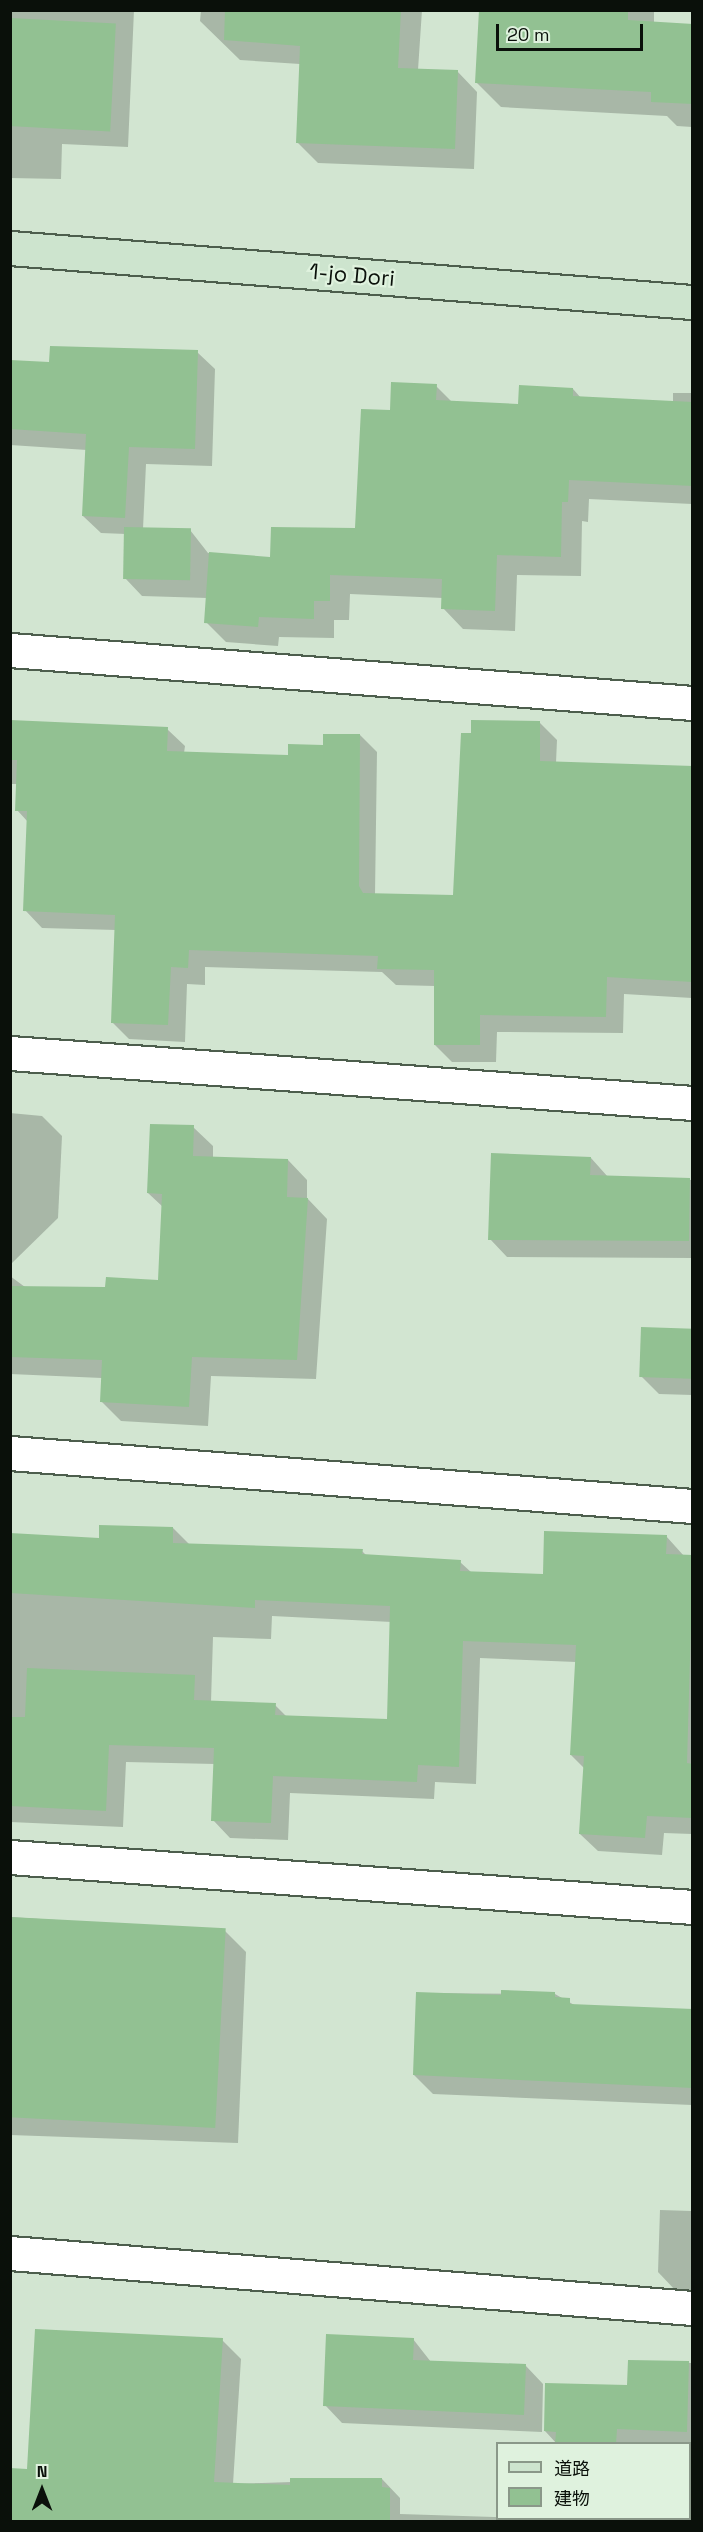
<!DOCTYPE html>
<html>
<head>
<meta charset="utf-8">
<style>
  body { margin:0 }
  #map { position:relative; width:703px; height:2532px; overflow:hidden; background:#d2e5d1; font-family:"Space Grotesk","Noto Sans JP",sans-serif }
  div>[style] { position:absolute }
  .shadow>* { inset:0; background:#0003 }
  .building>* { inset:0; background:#92c192; transform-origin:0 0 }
  .roads { filter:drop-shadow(2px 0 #4d5e4d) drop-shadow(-2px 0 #4d5e4d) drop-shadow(0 2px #4d5e4d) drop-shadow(0 -2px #4d5e4d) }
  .street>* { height:33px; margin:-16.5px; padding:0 16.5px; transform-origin:16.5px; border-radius:16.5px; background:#fff }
  .secondary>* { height:33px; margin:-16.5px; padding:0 16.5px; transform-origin:16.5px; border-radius:16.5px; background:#cde4ce }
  span { translate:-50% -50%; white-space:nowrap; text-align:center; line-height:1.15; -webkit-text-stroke:4.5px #dff2de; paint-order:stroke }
  .street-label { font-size:22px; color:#0a100a }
  .frame { position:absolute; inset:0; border:12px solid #0a100a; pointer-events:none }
  .legend { position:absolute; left:496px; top:2442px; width:195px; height:78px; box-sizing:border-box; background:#dff2de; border:2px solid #8a9889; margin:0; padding:8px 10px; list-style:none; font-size:18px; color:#0a100a }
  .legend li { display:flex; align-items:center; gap:12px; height:30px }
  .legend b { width:30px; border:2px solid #8a9889 }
  .north { position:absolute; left:12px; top:2460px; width:60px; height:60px; -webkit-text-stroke:4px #dff2de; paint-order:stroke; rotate:0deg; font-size:16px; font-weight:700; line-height:24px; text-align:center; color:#0a100a }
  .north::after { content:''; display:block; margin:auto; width:21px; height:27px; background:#0a100a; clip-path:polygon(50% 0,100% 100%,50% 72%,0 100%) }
  .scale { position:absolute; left:496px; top:24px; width:147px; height:27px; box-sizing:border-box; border:3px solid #0a100a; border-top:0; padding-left:8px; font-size:18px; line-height:21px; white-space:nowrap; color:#0a100a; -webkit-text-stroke:4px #dff2de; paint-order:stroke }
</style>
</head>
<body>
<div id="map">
  <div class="shadow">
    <div style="clip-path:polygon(10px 10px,134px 10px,128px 147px,62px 144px,61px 179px,10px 178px)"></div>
    <div style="clip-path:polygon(201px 10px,422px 10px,418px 70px,457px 71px,477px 92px,474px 169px,318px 163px,298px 143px,300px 64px,240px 60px,200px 21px)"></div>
    <div style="clip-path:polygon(480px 10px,654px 10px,654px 23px,692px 26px,692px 127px,677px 126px,667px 116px,501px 107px,476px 82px)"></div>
    <div style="clip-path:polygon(197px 352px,215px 369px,212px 466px,146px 464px,143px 529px,190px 530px,208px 553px,272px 558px,357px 529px,391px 411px,436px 386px,452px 402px,520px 405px,573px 389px,581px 398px,673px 402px,673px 393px,692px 393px,692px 504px,589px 499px,588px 522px,582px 521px,581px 576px,517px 575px,515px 631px,463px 629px,443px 608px,443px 598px,350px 594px,349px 620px,334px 620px,334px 638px,279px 637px,278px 646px,226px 642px,206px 622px,207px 598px,142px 596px,125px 578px,126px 534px,101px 533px,83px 516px,87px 450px,10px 445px,10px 362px,50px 364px)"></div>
    <div style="clip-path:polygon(10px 722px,167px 729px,185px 746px,184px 753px,289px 756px,360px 735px,377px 752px,375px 895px,454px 896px,472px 734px,540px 723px,557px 740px,556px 763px,692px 768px,692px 998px,624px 994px,623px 1033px,497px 1032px,496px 1062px,452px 1062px,435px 1045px,435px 986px,396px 985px,382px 972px,205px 967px,205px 985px,187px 984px,185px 1042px,129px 1039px,112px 1022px,116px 930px,42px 928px,25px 910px,28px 822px,17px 810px,18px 784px,10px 784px)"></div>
    <div style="clip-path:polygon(10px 1113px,42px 1116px,62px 1136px,58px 1218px,10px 1265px)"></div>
    <div style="clip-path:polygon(193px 1127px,213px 1146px,213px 1158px,288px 1160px,307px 1180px,307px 1198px,327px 1219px,316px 1379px,211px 1376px,208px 1426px,121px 1421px,101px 1401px,102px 1378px,10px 1374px,10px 1276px,25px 1287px,107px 1289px,160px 1281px,163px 1207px,148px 1193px)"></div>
    <div style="clip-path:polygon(591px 1158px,608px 1177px,692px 1180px,692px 1258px,507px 1257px,490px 1239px)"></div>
    <div style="clip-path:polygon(692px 1331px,692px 1395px,659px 1394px,641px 1376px)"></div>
    <div style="clip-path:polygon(evenodd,173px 1528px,190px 1545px,362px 1551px,367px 1556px,460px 1562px,472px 1573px,545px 1576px,666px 1536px,684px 1556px,692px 1556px,692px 1834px,664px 1833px,662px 1855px,598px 1851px,580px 1834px,584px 1768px,571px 1755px,576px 1662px,480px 1658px,476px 1784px,435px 1782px,434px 1799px,290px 1793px,288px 1840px,230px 1838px,213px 1820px,215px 1764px,126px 1762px,123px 1827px,10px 1822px,10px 1534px,100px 1540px,173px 1528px,272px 1616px,392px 1622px,389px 1721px,287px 1717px,275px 1705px,211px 1702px,213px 1637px,271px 1639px,272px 1616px)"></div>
    <div style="clip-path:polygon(10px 1917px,225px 1931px,246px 1952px,238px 2143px,10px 2135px)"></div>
    <div style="clip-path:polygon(418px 1993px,555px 1994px,576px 2006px,691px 2011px,692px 1994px,692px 2105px,433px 2094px,414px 2075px)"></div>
    <div style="clip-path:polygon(660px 2210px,692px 2211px,692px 2291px,676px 2291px,658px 2272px)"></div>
    <div style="clip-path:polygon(413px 2339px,431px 2362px,526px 2366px,543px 2384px,542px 2432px,342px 2423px,325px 2405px)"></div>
    <div style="clip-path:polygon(222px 2340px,241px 2359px,233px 2484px,382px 2479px,400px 2498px,400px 2514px,657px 2522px,10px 2522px,28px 2471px)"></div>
    <div style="clip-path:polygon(629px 2361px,692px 2363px,692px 2447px,557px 2444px,545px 2431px,628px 2387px)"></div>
  </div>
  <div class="building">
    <div style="clip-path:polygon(225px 10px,401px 10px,398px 68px,458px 70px,455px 149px,296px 143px,300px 46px,224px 40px)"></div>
    <div style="clip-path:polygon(479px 10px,628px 10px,628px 20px,693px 24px,693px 104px,651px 102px,651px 92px,475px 83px)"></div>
    <div style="left:10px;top:18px;width:106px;height:108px;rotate:3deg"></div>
    <div style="clip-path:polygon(50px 346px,198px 350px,195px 449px,129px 447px,125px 518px,82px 516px,86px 434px,10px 429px,10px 360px,49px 362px)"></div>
    <div style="clip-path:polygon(391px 382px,437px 384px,436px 400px,518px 404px,519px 385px,573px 388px,573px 396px,693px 402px,693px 486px,569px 480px,568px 502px,562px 502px,561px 557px,497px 555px,495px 611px,441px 609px,442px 579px,330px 575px,330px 601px,314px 601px,314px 619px,259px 617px,258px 627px,204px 623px,209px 552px,270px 557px,271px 527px,355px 528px,361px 409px,390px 410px)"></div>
    <div style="left:124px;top:527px;width:67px;height:52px;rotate:1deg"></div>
    <div style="clip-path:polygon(10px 720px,168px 727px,167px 751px,288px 755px,288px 744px,323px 745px,323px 734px,360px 734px,359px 886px,363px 893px,453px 895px,461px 733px,471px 733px,471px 720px,540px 721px,540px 761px,693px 766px,693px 982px,607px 977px,606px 1017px,480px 1015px,480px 1045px,434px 1045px,434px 970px,377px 969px,378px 956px,189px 950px,188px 968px,171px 967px,168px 1025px,111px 1023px,115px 915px,23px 911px,27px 811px,15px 811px,17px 760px,10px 760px)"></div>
    <div style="clip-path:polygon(150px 1124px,194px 1125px,193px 1156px,288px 1159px,287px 1197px,308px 1198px,297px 1360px,192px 1357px,189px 1407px,100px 1402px,102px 1360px,10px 1357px,10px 1286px,105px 1287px,106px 1277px,158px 1280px,162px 1194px,147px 1193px)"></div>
    <div style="clip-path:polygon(491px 1153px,591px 1157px,590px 1175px,690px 1178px,689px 1241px,488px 1240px)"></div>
    <div style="left:641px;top:1327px;width:52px;height:50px;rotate:2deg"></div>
    <div style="clip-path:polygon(99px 1525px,173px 1527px,173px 1543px,363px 1549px,362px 1554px,461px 1560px,460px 1571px,543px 1574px,544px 1531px,667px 1535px,666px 1554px,693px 1555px,687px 1763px,693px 1764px,693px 1818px,647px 1816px,645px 1838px,579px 1834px,584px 1756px,570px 1755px,576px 1645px,463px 1641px,459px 1767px,418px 1765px,417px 1782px,273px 1776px,271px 1823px,211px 1821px,214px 1748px,109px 1745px,106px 1811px,10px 1806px,10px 1717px,25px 1717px,27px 1668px,195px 1675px,194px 1700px,276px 1703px,275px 1715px,387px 1719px,390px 1606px,255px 1600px,255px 1608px,10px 1593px,10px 1533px,99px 1538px)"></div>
    <div style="left:10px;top:1917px;width:216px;height:200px;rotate:3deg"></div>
    <div style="clip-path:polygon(501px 1990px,555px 1992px,555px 1997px,570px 1998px,570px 2004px,693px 2009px,693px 2088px,413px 2075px,416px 1992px,501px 1995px)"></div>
    <div style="clip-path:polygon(35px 2329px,223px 2338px,214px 2482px,290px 2485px,290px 2478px,382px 2478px,382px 2487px,390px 2488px,390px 2522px,10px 2522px,10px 2468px,27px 2469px)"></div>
    <div style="clip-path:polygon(326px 2334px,414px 2338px,413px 2360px,526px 2364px,524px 2415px,323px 2406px)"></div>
    <div style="clip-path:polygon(628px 2360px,689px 2361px,687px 2432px,617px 2429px,616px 2444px,555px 2444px,556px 2432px,544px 2431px,545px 2383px,627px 2385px)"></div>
  </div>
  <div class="roads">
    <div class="street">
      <div style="left:10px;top:650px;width:684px;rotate:4.44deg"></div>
      <div style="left:10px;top:1053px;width:684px;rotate:4.19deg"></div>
      <div style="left:10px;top:1453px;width:684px;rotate:4.44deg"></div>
      <div style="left:10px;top:1857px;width:684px;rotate:4.19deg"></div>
      <div style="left:10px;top:2253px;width:684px;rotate:4.61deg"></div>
    </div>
    <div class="secondary">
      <div style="left:10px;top:248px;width:684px;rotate:4.53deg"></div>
    </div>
  </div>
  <div class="street-label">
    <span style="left:352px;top:275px;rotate:5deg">1-jo Dori</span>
  </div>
  <div class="frame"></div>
  <ul class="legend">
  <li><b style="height:8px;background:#cde4ce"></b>道路</li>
  <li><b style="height:16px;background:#92c192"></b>建物</li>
  </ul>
  <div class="north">N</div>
  <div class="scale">20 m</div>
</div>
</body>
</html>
